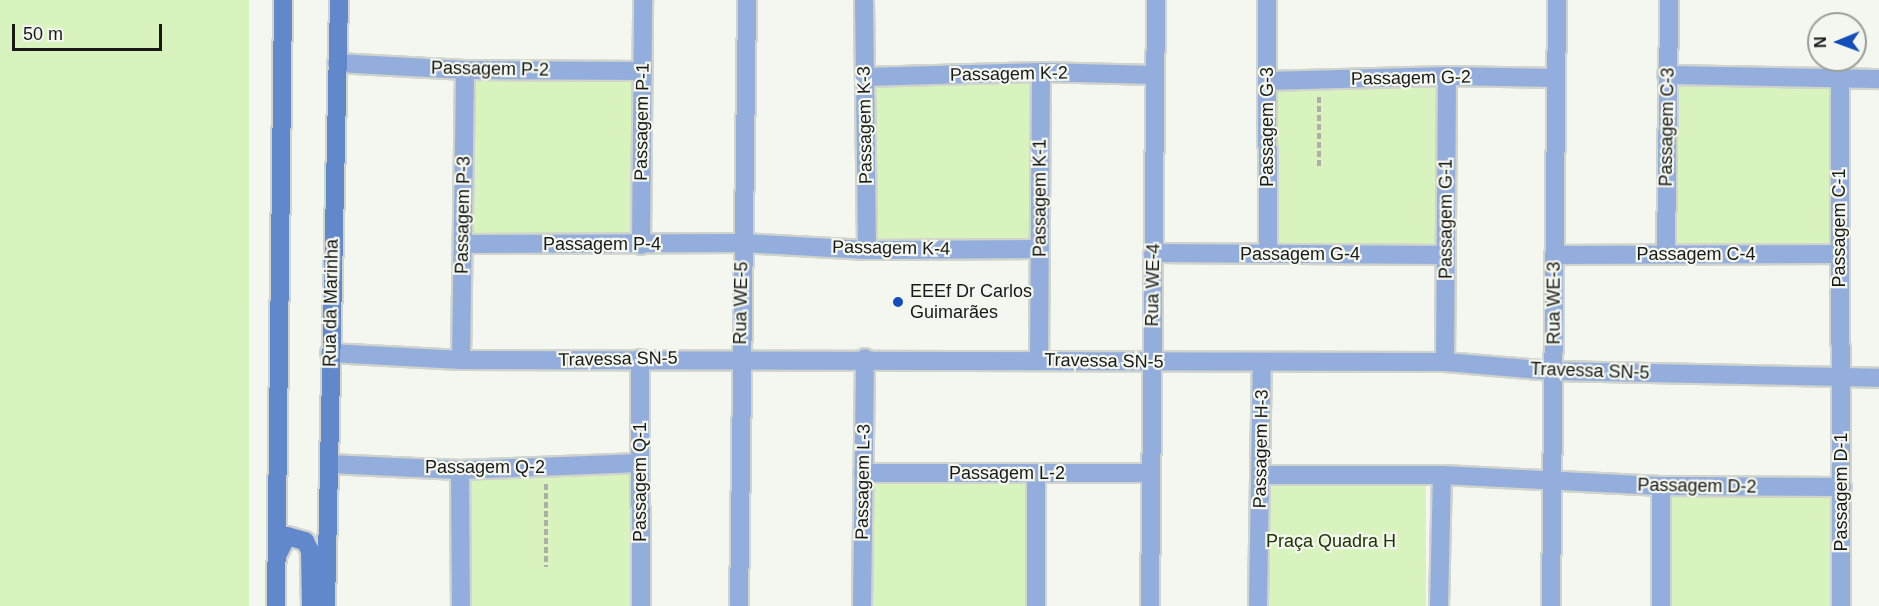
<!DOCTYPE html>
<html>
<head>
<meta charset="utf-8">
<style>
  body { margin:0 }
  #map { position:relative; width:1879px; height:606px; overflow:hidden; background:#f3f7ef; font-family:Arial,sans-serif }
  div>[style] { position:absolute }
  .green>* { inset:0; background:#d8f3be; transform-origin:0 0 }
  .path>* { height:4px; margin-top:-2px; transform-origin:0; background:repeating-linear-gradient(90deg,#adb0a9 0 6px,transparent 0 9px) }
  .roads { filter:drop-shadow(2px 0 #d0d4cc) drop-shadow(-2px 0 #d0d4cc) drop-shadow(0 2px #d0d4cc) drop-shadow(0 -2px #d0d4cc) }
  .street>* { height:18px; margin:-9px; padding:0 9px; transform-origin:9px; border-radius:9px; background:#93addc }
  .secondary>* { height:18px; margin:-9px; padding:0 9px; transform-origin:9px; border-radius:9px; background:#6288cc }
  .dots>* { width:16px; height:16px; translate:-50% -50%; box-sizing:border-box; border:3px solid #f3f7ef; border-radius:50% }
  span { translate:-50% -50%; white-space:nowrap; text-align:center; line-height:1.15; -webkit-text-stroke:4.5px #f3f7ef; paint-order:stroke }
  .street-label { font-size:18px; color:#191a17 }
  .poi-label { font-size:18px; color:#191a17 }
  .left { translate:0 -50%; text-align:left }
  .park-label { font-size:18px; color:#203500 }
  .north { position:absolute; left:1807px; top:12px; width:60px; height:60px; box-sizing:border-box; background:#f3f7ef; border:2px solid #9c9f99; border-radius:50%; rotate:269deg; font-size:16px; font-weight:700; line-height:24px; text-align:center; color:#191a17 }
  .north::after { content:''; display:block; margin:auto; width:21px; height:27px; background:#134eba; clip-path:polygon(50% 0,100% 100%,50% 72%,0 100%) }
  .scale { position:absolute; left:12px; top:24px; width:150px; height:27px; box-sizing:border-box; border:3px solid #191a17; border-top:0; padding-left:8px; font-size:18px; line-height:21px; white-space:nowrap; color:#191a17; -webkit-text-stroke:4px #f3f7ef; paint-order:stroke }
</style>
</head>
<body>
<div id="map">
  <div class="green">
    <div style="left:0;top:0;width:249px;height:606px"></div>
    <div style="left:465px;top:70px;width:178px;height:174px"></div>
    <div style="left:1041px;top:72px;width:177px;height:176px;rotate:90deg"></div>
    <div style="left:1667px;top:75px;width:173px;height:179px;rotate:1deg"></div>
    <div style="left:1447px;top:76px;width:179px;height:180px;rotate:90deg"></div>
    <div style="left:640px;top:463px;width:143px;height:180px;rotate:90deg"></div>
    <div style="left:863px;top:473px;width:173px;height:133px"></div>
    <div style="clip-path:polygon(1281px 479px,1426px 480px,1426px 606px,1263px 606px,1269px 487px)"></div>
    <div style="left:1661px;top:486px;width:181px;height:120px"></div>
  </div>
  <div class="path">
    <div style="left:1319px;top:97px;width:70px;rotate:90deg"></div>
    <div style="left:546px;top:484px;width:83px;rotate:90deg"></div>
  </div>
  <div class="roads">
    <div class="street">
      <div style="left:864px;top:0;width:250px;rotate:89.3deg"></div>
      <div style="left:1267px;top:0;width:253px;rotate:89.8deg"></div>
      <div style="left:337px;top:63px;width:128px;rotate:3.1deg"></div>
      <div style="left:465px;top:70px;width:178px;rotate:0.3deg"></div>
      <div style="left:1667px;top:75px;width:212px;rotate:1.1deg"></div>
      <div style="left:865px;top:77px;width:176px;rotate:-1.6deg"></div>
      <div style="left:1041px;top:72px;width:113px;rotate:1.5deg"></div>
      <div style="left:1840px;top:77px;width:529px;rotate:89.89deg"></div>
      <div style="left:1267px;top:81px;width:180px;rotate:-1.6deg"></div>
      <div style="left:1447px;top:76px;width:109px;rotate:1.1deg"></div>
      <div style="left:463px;top:244px;width:279px;rotate:-0.2deg"></div>
      <div style="left:742px;top:243px;width:125px;rotate:3.2deg"></div>
      <div style="left:867px;top:250px;width:173px;rotate:-0.3deg"></div>
      <div style="left:641px;top:245px;width:245px;rotate:-89.5deg"></div>
      <div style="left:1154px;top:253px;width:292px;rotate:0.4deg"></div>
      <div style="left:1666px;top:254px;width:254px;rotate:-89.3deg"></div>
      <div style="left:1554px;top:255px;width:285px;rotate:-0.2deg"></div>
      <div style="left:330px;top:353px;width:131px;rotate:3.1deg"></div>
      <div style="left:461px;top:360px;width:984px;rotate:0.12deg"></div>
      <div style="left:1445px;top:362px;width:108px;rotate:4.8deg"></div>
      <div style="left:1553px;top:371px;width:326px;rotate:1.2deg"></div>
      <div style="left:640px;top:359px;width:247px;rotate:89.8deg"></div>
      <div style="left:461px;top:360px;width:290px;rotate:-89.2deg"></div>
      <div style="left:1039px;top:360px;width:288px;rotate:-89.6deg"></div>
      <div style="left:1445px;top:362px;width:286px;rotate:-89.6deg"></div>
      <div style="left:329px;top:464px;width:131px;rotate:2.6deg"></div>
      <div style="left:460px;top:470px;width:180px;rotate:-2.2deg"></div>
      <div style="left:460px;top:470px;width:136px;rotate:89.6deg"></div>
      <div style="left:863px;top:473px;width:287px"></div>
      <div style="left:1036px;top:473px;width:133px;rotate:90deg"></div>
      <div style="left:1261px;top:475px;width:181px"></div>
      <div style="left:1442px;top:475px;width:219px;rotate:2.9deg"></div>
      <div style="left:1661px;top:486px;width:181px;rotate:0.3deg"></div>
      <div style="left:739px;top:606px;width:606px;rotate:-89.24deg"></div>
      <div style="left:862px;top:606px;width:248px;rotate:-89.3deg"></div>
      <div style="left:1150px;top:606px;width:606px;rotate:-89.43deg"></div>
      <div style="left:1258px;top:606px;width:242px;rotate:-89.1deg"></div>
      <div style="left:1439px;top:606px;width:131px;rotate:-88.7deg"></div>
      <div style="left:1551px;top:606px;width:606px;rotate:-89.43deg"></div>
      <div style="left:1661px;top:606px;width:120px;rotate:-90deg"></div>
    </div>
    <div class="secondary">
      <div style="left:278px;top:554px;width:20px;rotate:-63deg"></div>
      <div style="left:287px;top:536px;width:19px;rotate:16deg"></div>
      <div style="left:305px;top:541px;width:11px;rotate:63deg"></div>
      <div style="left:310px;top:551px;width:55px;rotate:89deg"></div>
      <div style="left:276px;top:606px;width:606px;rotate:-89.34deg"></div>
      <div style="left:326px;top:606px;width:606px;rotate:-88.77deg"></div>
    </div>
  </div>
  <div class="dots">
    <div style="left:898px;top:302px;background:#134eba"></div>
  </div>
  <div class="street-label">
    <span style="left:490px;top:69px;rotate:1deg">Passagem P-2</span>
    <span style="left:1009px;top:74px;rotate:-1deg">Passagem K-2</span>
    <span style="left:1411px;top:78px;rotate:-1deg">Passagem G-2</span>
    <span style="left:642px;top:122px;rotate:-89deg">Passagem P-1</span>
    <span style="left:865px;top:125px;rotate:-91deg">Passagem K-3</span>
    <span style="left:1267px;top:127px;rotate:-90deg">Passagem G-3</span>
    <span style="left:1667px;top:127px;rotate:-89deg">Passagem C-3</span>
    <span style="left:1040px;top:198px;rotate:-90deg">Passagem K-1</span>
    <span style="left:463px;top:215px;rotate:-89deg">Passagem P-3</span>
    <span style="left:1446px;top:219px;rotate:-90deg">Passagem G-1</span>
    <span style="left:1839px;top:228px;rotate:-90deg">Passagem C-1</span>
    <span style="left:602px;top:244px">Passagem P-4</span>
    <span style="left:891px;top:248px;rotate:1deg">Passagem K-4</span>
    <span style="left:1300px;top:254px">Passagem G-4</span>
    <span style="left:1696px;top:254px">Passagem C-4</span>
    <span style="left:1153px;top:285px;rotate:-89deg">Rua WE-4</span>
    <span style="left:331px;top:303px;rotate:-89deg">Rua da Marinha</span>
    <span style="left:741px;top:303px;rotate:-89deg">Rua WE-5</span>
    <span style="left:1554px;top:303px;rotate:-90deg">Rua WE-3</span>
    <span style="left:618px;top:359px;rotate:-1deg">Travessa SN-5</span>
    <span style="left:1104px;top:361px;rotate:1deg">Travessa SN-5</span>
    <span style="left:1590px;top:371px;rotate:2deg">Travessa SN-5</span>
    <span style="left:1261px;top:449px;rotate:-89deg">Passagem H-3</span>
    <span style="left:485px;top:467px">Passagem Q-2</span>
    <span style="left:1007px;top:473px">Passagem L-2</span>
    <span style="left:640px;top:482px;rotate:-90deg">Passagem Q-1</span>
    <span style="left:863px;top:482px;rotate:-89deg">Passagem L-3</span>
    <span style="left:1697px;top:486px;rotate:1deg">Passagem D-2</span>
    <span style="left:1841px;top:492px;rotate:-90deg">Passagem D-1</span>
  </div>
  <div class="poi-label">
    <span class="left" style="left:910px;top:302px">EEEf Dr Carlos<br>Guimarães</span>
  </div>
  <div class="park-label">
    <span style="left:1331px;top:541px">Praça Quadra H</span>
  </div>
  <div class="north">N</div>
  <div class="scale">50 m</div>
</div>
</body>
</html>
